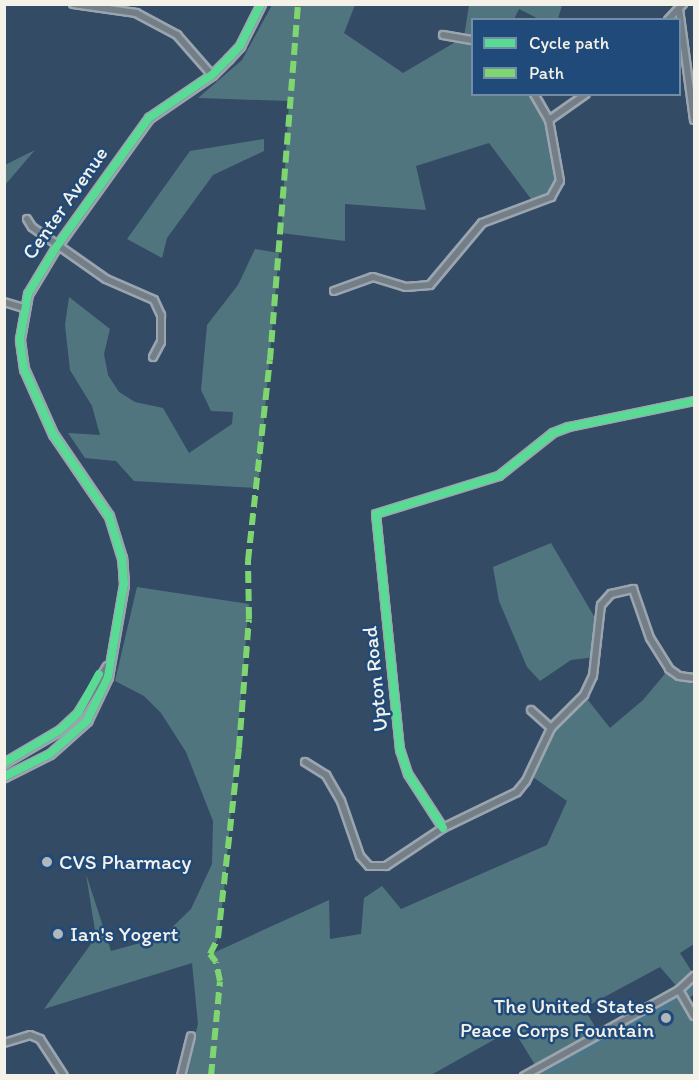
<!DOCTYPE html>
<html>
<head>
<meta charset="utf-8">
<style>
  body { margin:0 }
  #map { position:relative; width:699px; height:1080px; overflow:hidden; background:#344b65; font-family:Itim,sans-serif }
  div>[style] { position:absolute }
  .green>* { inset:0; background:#51757f }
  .stream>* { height:2px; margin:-1px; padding:0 1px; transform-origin:1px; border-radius:1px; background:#437898 }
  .roads { filter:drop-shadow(2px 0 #9ba5af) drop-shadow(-2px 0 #9ba5af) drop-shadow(0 2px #9ba5af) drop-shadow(0 -2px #9ba5af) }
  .minor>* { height:6px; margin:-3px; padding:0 3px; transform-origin:3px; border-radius:3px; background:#737e87 }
  .tertiary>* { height:7px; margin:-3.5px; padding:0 3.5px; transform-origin:3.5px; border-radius:3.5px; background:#737e87 }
  .quiet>* { height:6px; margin-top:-3px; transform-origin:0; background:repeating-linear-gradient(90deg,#7fd670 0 12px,transparent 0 18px) }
  .cycleway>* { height:8px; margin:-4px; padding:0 4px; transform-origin:4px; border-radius:4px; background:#5adb95 }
  .dots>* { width:16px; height:16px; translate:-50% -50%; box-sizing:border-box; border:3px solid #1f4a7a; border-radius:50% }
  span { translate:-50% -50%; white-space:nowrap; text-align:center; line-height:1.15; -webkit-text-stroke:5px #1f4a7a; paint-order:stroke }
  .street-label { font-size:21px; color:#f4f1e8 }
  .poi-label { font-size:21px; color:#f4f1e8 }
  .left { translate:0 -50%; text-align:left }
  .right { translate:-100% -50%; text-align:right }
  .frame { position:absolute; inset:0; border:6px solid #f4f1e8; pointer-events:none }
  .legend { position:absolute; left:471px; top:18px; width:210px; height:78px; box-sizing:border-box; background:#1f4a7a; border:2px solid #748da6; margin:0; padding:8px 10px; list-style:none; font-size:18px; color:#f4f1e8 }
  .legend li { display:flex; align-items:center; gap:12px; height:30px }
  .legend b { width:30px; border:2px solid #748da6 }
</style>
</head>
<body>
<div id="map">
  <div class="green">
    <div style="clip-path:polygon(272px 5px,355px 5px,344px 33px,403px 73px,464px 37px,469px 5px,562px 5px,558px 19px,539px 19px,519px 9px,514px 19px,472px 20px,472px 94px,534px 95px,549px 120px,560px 181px,551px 197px,534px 203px,489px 143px,416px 166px,426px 210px,345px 204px,345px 241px,281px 233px,289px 101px,198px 98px,242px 60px)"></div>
    <div style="clip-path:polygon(264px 139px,264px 151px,213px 175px,167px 238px,162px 258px,127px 239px,190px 151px)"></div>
    <div style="clip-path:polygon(35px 150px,5px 185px,5px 165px)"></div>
    <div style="clip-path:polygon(255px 249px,279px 253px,258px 488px,134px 481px,116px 461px,85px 458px,68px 433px,100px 435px,92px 406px,70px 370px,65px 325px,69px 297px,110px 329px,104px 354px,108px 375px,119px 392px,135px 402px,163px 408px,189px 453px,232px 424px,233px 412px,211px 411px,201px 390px,207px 325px,238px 285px)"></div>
    <div style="clip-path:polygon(551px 543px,598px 623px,596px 657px,571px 660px,540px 681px,527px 667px,499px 601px,493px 567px)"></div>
    <div style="clip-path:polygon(evenodd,137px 587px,249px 604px,224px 892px,218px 938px,211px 954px,329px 900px,330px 939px,361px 934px,364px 898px,382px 886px,401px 909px,547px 845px,567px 801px,530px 775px,551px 728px,584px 695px,610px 728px,643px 700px,669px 669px,690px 678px,694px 687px,694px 944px,680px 953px,694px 975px,694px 994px,686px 1001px,694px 1016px,694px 1075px,530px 1075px,537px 1068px,513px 1029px,431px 1075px,185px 1075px,198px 1024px,192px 963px,44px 1009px,96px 937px,86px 874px,111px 951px,162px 937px,191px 909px,212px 864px,213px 821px,186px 752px,161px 713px,144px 696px,115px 681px,137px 587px,660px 967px,679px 989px,598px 1032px,584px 1008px,660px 967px)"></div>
  </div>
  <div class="stream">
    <div style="left:690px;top:991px;width:5px;rotate:-37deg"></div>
    <div style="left:543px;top:1076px;width:152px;rotate:-29.6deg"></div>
  </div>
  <div class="roads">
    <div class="minor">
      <div style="left:73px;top:4px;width:64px;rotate:8.1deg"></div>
      <div style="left:136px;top:13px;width:47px;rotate:28.2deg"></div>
      <div style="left:177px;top:35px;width:53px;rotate:48.8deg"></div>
      <div style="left:679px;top:9px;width:112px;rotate:82.3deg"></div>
      <div style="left:668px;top:20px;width:22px;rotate:-47deg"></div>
      <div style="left:443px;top:35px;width:29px;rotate:10deg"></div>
      <div style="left:549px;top:120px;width:45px;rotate:-35.1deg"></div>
      <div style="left:27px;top:219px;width:9px;rotate:58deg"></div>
      <div style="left:32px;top:227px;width:90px;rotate:35.1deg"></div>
      <div style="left:106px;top:279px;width:52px;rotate:23.6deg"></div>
      <div style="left:154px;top:300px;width:17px;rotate:65deg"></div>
      <div style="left:161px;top:315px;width:27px;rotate:90deg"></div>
      <div style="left:161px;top:342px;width:17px;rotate:118deg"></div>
      <div style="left:334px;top:291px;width:41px;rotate:-19.7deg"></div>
      <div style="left:373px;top:277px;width:34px;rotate:17deg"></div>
      <div style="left:406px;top:287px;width:24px;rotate:-5deg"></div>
      <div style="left:430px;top:285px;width:81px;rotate:-50deg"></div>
      <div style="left:482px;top:223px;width:74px;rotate:-20.6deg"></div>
      <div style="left:551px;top:197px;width:18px;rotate:-61deg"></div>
      <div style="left:560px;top:181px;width:62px;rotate:-100.2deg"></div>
      <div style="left:549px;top:120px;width:30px;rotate:-120deg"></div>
      <div style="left:4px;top:302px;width:21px;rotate:17deg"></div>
      <div style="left:531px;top:710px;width:27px;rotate:42deg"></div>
      <div style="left:305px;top:762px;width:25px;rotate:32deg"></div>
      <div style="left:326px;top:775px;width:30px;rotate:60deg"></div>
      <div style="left:341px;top:801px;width:58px;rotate:70.9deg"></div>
      <div style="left:360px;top:856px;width:13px;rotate:48deg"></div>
      <div style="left:369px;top:866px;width:17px"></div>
      <div style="left:386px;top:866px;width:69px;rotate:-33.7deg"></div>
      <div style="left:443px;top:828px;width:82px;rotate:-25.9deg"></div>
      <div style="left:517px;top:792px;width:14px;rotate:-51deg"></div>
      <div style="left:526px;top:781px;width:59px;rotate:-64.7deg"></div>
      <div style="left:551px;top:728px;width:47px;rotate:-45deg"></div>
      <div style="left:584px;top:695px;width:21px;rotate:-65deg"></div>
      <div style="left:593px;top:676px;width:71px;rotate:-83.6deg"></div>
      <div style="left:601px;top:605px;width:15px;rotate:-48deg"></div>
      <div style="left:611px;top:594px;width:23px;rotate:-13deg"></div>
      <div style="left:633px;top:589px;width:52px;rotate:70.9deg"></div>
      <div style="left:650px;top:638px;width:36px;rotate:58deg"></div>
      <div style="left:669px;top:669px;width:12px;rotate:35deg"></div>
      <div style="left:679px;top:676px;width:15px;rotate:8deg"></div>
      <div style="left:443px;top:828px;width:64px;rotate:-122.9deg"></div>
      <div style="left:408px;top:774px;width:25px;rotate:-108deg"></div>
      <div style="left:400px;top:750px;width:237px;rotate:-95.8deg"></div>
      <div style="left:376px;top:514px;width:129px;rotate:-17.2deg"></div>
      <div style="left:499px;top:476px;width:69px;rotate:-38.5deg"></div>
      <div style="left:553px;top:433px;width:17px;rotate:-21deg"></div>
      <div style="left:569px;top:427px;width:128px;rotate:-11.7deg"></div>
      <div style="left:679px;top:990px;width:30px;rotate:60deg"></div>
      <div style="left:4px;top:1043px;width:27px;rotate:-17deg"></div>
      <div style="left:30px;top:1035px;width:11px;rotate:22deg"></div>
      <div style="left:40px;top:1039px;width:44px;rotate:57deg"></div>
      <div style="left:181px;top:1076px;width:41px;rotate:-76deg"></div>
      <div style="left:524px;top:1076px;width:177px;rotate:-29deg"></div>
      <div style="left:679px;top:990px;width:21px;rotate:-43deg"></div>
    </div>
    <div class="tertiary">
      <div style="left:4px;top:763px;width:65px;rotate:-30.5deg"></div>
      <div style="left:60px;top:730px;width:25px;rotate:-43deg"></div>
      <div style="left:78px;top:713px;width:55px;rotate:-58.3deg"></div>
      <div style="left:4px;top:777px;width:51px;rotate:-26.6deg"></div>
      <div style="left:50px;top:754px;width:50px;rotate:-41.7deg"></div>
      <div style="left:87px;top:721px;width:49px;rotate:-64.5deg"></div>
      <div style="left:108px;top:677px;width:94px;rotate:-80.2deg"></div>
      <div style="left:124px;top:584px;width:26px;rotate:-94deg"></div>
      <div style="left:122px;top:558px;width:44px;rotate:-107.2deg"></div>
      <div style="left:109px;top:516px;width:99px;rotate:-124.3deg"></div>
      <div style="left:53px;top:434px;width:71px;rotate:-114deg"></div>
      <div style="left:24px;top:369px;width:30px;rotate:-98deg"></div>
      <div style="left:20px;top:339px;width:46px;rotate:-79.9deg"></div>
      <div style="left:28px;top:294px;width:56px;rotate:-58.9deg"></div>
      <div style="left:57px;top:246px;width:158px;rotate:-54.3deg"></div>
      <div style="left:149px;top:118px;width:76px;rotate:-34.3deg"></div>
      <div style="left:212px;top:75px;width:23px;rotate:-45deg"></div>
      <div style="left:228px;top:59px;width:18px;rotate:-47deg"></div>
      <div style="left:240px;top:46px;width:47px;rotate:-63.4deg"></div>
    </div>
  </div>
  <div class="quiet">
    <div style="left:211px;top:1076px;width:95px;rotate:-84.6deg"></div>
    <div style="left:220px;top:981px;width:19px;rotate:-102deg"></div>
    <div style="left:216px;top:962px;width:10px;rotate:-127deg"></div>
    <div style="left:210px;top:954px;width:18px;rotate:-63deg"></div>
    <div style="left:218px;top:938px;width:191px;rotate:-83.7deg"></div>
    <div style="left:239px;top:748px;width:129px;rotate:-85.6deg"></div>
    <div style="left:249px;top:619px;width:58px;rotate:-91deg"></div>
    <div style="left:248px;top:561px;width:202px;rotate:-83.8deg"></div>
    <div style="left:270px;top:360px;width:357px;rotate:-85.5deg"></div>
  </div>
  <div class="cycleway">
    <div style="left:4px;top:763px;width:65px;rotate:-30.5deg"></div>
    <div style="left:60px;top:730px;width:25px;rotate:-43deg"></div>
    <div style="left:78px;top:713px;width:44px;rotate:-61.7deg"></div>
    <div style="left:4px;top:777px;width:51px;rotate:-26.6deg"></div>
    <div style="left:50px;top:754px;width:50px;rotate:-41.7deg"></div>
    <div style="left:87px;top:721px;width:49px;rotate:-64.5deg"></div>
    <div style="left:108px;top:677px;width:94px;rotate:-80.2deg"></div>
    <div style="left:124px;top:584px;width:26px;rotate:-94deg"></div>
    <div style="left:122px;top:558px;width:44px;rotate:-107.2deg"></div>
    <div style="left:109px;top:516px;width:99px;rotate:-124.3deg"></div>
    <div style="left:53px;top:434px;width:71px;rotate:-114deg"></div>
    <div style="left:24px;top:369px;width:30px;rotate:-98deg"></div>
    <div style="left:20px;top:339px;width:46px;rotate:-79.9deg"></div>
    <div style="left:28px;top:294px;width:56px;rotate:-58.9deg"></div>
    <div style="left:57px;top:246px;width:158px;rotate:-54.3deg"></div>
    <div style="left:149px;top:118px;width:76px;rotate:-34.3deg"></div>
    <div style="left:212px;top:75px;width:23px;rotate:-45deg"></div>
    <div style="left:228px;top:59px;width:18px;rotate:-47deg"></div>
    <div style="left:240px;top:46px;width:47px;rotate:-63.4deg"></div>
    <div style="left:443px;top:828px;width:64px;rotate:-122.9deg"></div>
    <div style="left:408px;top:774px;width:25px;rotate:-108deg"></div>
    <div style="left:400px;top:750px;width:237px;rotate:-95.8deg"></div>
    <div style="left:376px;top:514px;width:129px;rotate:-17.2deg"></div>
    <div style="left:499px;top:476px;width:69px;rotate:-38.5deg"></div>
    <div style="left:553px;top:433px;width:17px;rotate:-21deg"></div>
    <div style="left:569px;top:427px;width:128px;rotate:-11.7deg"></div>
  </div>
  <div class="dots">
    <div style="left:47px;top:862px;background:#b1b7ba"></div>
    <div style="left:58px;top:934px;background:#b1b7ba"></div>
    <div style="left:666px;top:1018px;background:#b1b7ba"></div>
  </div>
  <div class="street-label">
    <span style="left:65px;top:203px;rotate:-55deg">Center Avenue</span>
    <span style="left:375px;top:679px;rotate:-96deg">Upton Road</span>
  </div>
  <div class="poi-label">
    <span class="left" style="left:59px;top:862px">CVS Pharmacy</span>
    <span class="left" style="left:70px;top:934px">Ian's Yogert</span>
    <span class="right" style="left:654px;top:1018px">The United States<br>Peace Corps Fountain</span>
  </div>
  <div class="frame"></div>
  <ul class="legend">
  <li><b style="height:8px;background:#5adb95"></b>Cycle path</li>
  <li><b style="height:8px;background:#7fd670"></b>Path</li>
  </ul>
</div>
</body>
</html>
